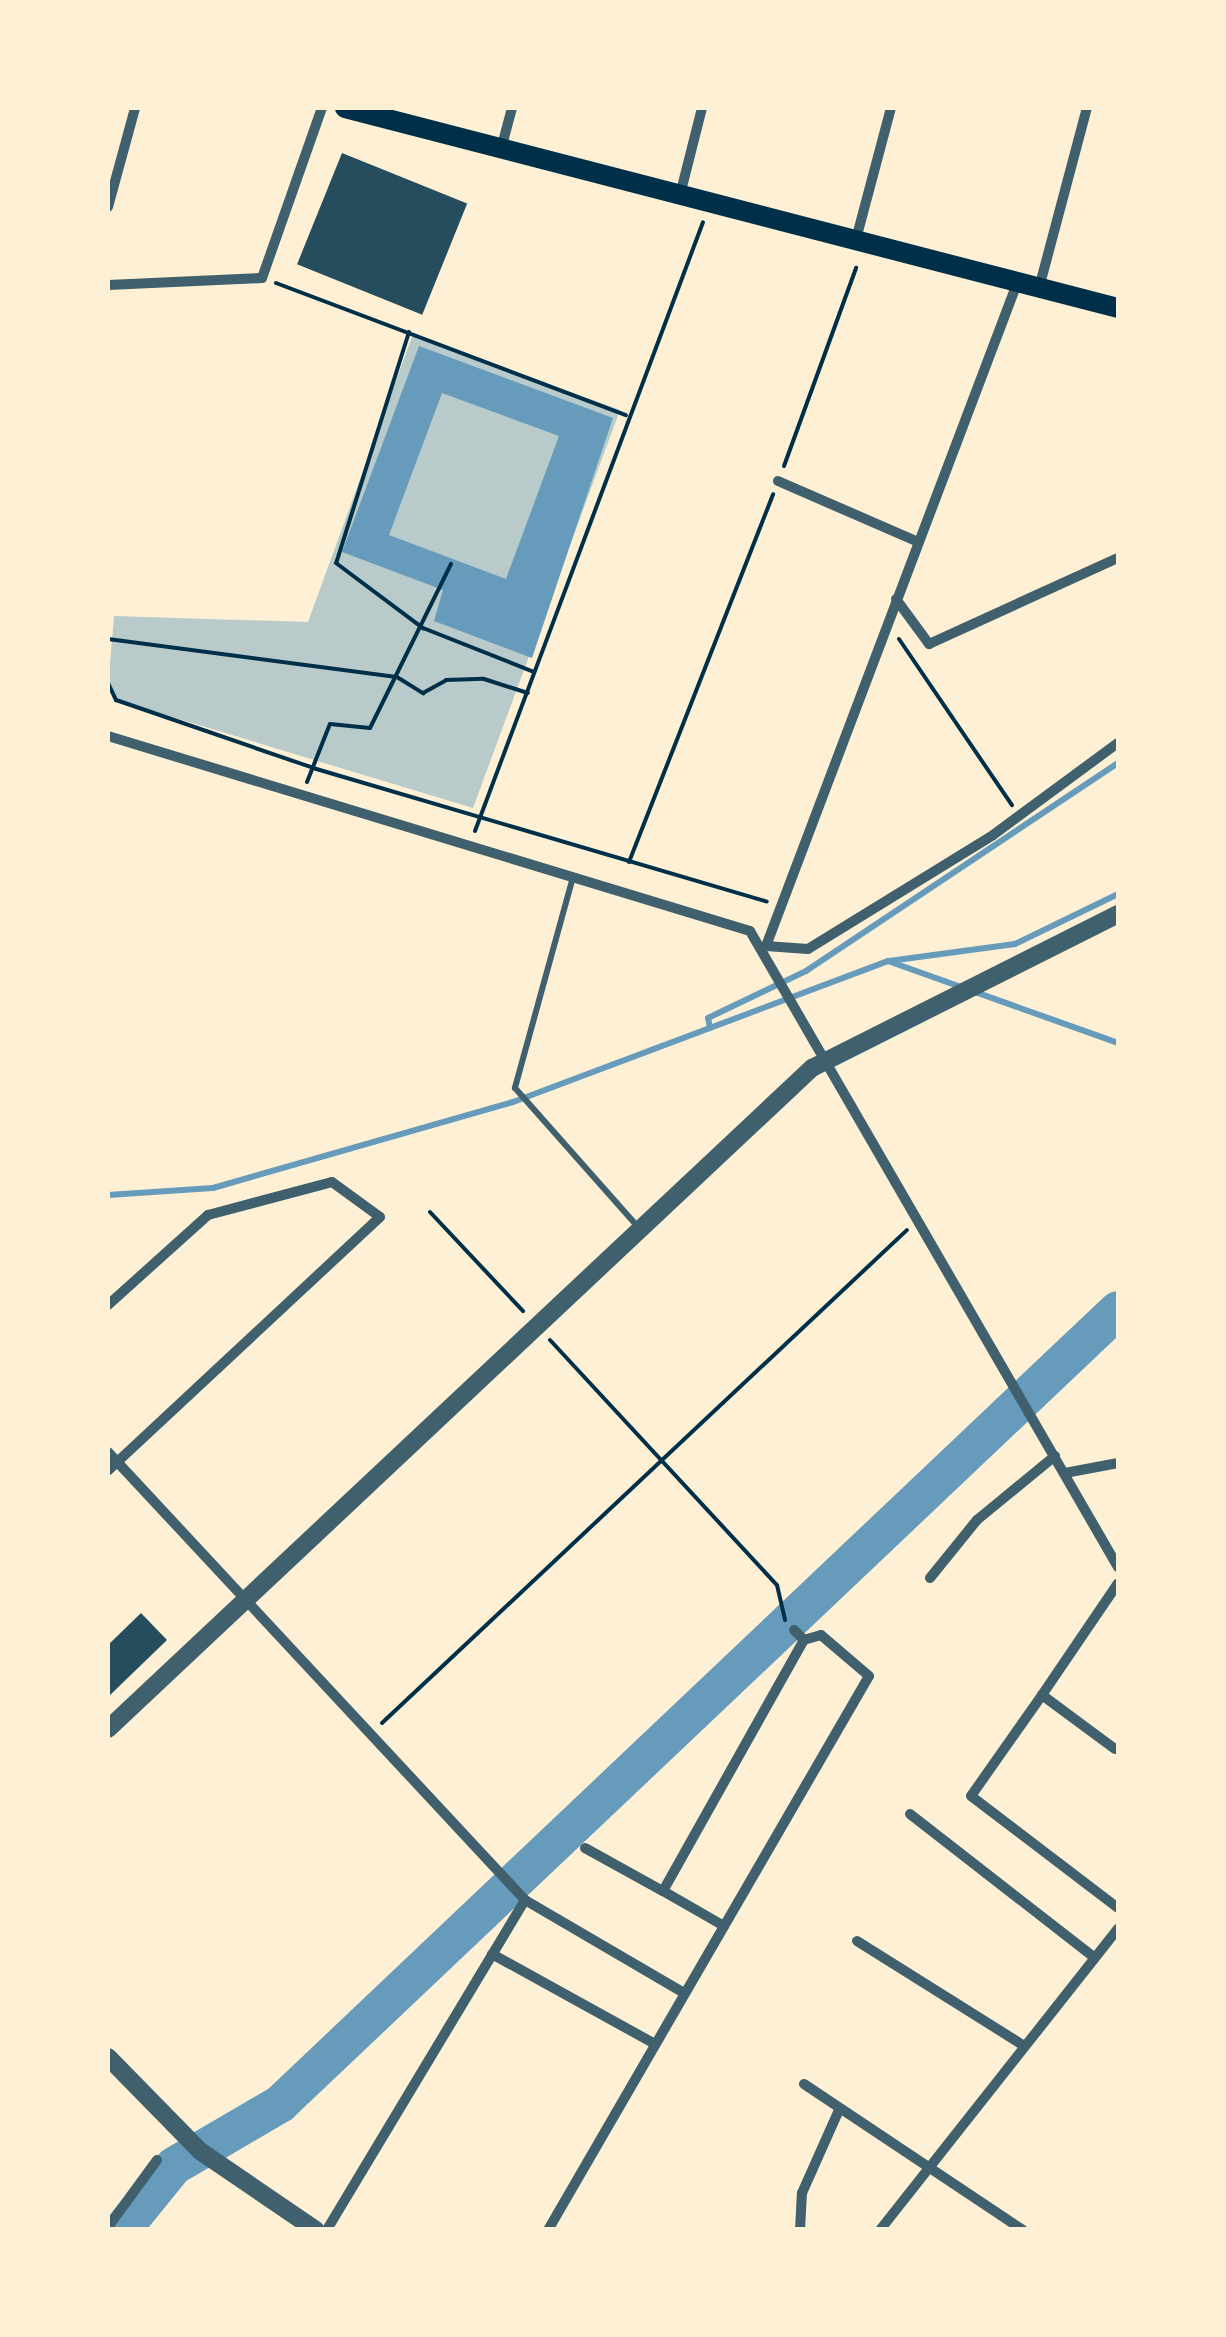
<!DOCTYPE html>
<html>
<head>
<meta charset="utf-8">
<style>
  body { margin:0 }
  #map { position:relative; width:1226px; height:2337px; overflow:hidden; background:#fdf0d5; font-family:"Varela Round",sans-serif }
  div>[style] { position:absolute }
  .green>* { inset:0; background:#b9caca }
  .water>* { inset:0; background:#669bbc }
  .stream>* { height:6px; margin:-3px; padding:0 3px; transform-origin:3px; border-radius:3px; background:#669bbc }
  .river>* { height:38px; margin:-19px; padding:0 19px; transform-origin:19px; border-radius:19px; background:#669bbc }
  .building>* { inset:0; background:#264d5e; transform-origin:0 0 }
  .path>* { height:4px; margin:-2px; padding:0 2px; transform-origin:2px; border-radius:2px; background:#003049 }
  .service>* { height:6px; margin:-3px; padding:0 3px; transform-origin:3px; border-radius:3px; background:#3f606c }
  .minor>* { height:10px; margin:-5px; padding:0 5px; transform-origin:5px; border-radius:5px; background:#3f606c }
  .tertiary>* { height:18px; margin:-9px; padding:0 9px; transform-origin:9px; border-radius:9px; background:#3f606c }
  .primary>* { height:20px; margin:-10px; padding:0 10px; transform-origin:10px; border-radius:10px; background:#003049 }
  span { translate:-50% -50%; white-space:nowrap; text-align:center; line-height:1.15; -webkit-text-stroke:10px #fdf0d5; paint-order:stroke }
  .frame { position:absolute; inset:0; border:110px solid #fdf0d5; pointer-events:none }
</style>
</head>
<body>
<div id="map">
  <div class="green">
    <div style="clip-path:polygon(413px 334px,620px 410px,473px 808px,116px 700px,108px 688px,114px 616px,308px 622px)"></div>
  </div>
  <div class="water">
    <div style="clip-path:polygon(evenodd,419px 346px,613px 418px,532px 658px,434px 621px,443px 590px,342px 552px,419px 346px,442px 393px,559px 436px,506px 579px,389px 535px,442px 393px)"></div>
  </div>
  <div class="stream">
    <div style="left:889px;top:961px;width:127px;rotate:-7.7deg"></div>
    <div style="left:1015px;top:944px;width:114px;rotate:-25.9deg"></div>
    <div style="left:710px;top:1028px;width:10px;rotate:-101deg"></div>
    <div style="left:708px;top:1018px;width:109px;rotate:-25.6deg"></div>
    <div style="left:806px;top:971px;width:375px;rotate:-33.7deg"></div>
    <div style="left:108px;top:1195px;width:105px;rotate:-3.8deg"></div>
    <div style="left:213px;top:1188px;width:312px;rotate:-16deg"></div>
    <div style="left:513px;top:1102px;width:401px;rotate:-20.6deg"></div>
    <div style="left:888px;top:961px;width:244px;rotate:19.6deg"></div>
  </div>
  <div class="river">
    <div style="left:122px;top:2230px;width:82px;rotate:-50.9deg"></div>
    <div style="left:174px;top:2166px;width:123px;rotate:-30.3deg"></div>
    <div style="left:280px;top:2104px;width:1154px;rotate:-43.46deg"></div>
  </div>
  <div class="building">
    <div style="left:342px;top:153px;width:135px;height:120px;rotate:22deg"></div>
    <div style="clip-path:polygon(141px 1613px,167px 1640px,108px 1697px,108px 1645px)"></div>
  </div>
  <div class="path">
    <div style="left:276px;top:283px;width:374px;rotate:20.7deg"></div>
    <div style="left:409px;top:332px;width:242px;rotate:107.5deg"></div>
    <div style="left:336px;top:563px;width:109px;rotate:36.8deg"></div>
    <div style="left:423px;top:628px;width:119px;rotate:21.6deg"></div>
    <div style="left:784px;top:466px;width:211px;rotate:-70deg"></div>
    <div style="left:108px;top:639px;width:291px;rotate:7.5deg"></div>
    <div style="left:397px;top:677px;width:31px;rotate:32deg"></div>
    <div style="left:423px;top:693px;width:26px;rotate:-29deg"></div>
    <div style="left:446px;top:680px;width:38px;rotate:-2deg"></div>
    <div style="left:484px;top:679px;width:46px;rotate:17.7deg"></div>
    <div style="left:899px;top:639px;width:201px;rotate:55.8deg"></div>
    <div style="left:108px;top:683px;width:19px;rotate:65deg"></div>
    <div style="left:116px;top:700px;width:208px;rotate:19deg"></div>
    <div style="left:313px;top:768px;width:473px;rotate:16.4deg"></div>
    <div style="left:307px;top:782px;width:62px;rotate:-68.4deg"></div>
    <div style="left:330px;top:724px;width:40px;rotate:5.7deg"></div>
    <div style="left:370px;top:728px;width:183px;rotate:-63.7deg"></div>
    <div style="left:475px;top:831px;width:650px;rotate:-69.47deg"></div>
    <div style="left:629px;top:862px;width:395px;rotate:-68.6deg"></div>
    <div style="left:430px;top:1212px;width:136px;rotate:46.8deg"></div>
    <div style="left:550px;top:1340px;width:334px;rotate:47.2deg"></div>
    <div style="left:777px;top:1585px;width:36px;rotate:77deg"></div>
    <div style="left:382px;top:1723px;width:720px;rotate:-43.2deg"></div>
  </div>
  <div class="service">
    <div style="left:573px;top:877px;width:219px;rotate:105.4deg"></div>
    <div style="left:515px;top:1088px;width:187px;rotate:48.5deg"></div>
  </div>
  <div class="minor">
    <div style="left:501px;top:149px;width:42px;rotate:-75deg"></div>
    <div style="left:681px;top:191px;width:86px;rotate:-75.8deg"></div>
    <div style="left:108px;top:207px;width:103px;rotate:-74.7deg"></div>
    <div style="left:855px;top:243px;width:140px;rotate:-75.1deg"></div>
    <div style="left:108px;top:285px;width:154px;rotate:-2.6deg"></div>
    <div style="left:262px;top:278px;width:180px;rotate:-70.6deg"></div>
    <div style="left:1039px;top:288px;width:186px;rotate:-75.1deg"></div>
    <div style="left:778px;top:481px;width:153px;rotate:23.5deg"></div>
    <div style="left:896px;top:599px;width:56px;rotate:53.7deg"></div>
    <div style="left:929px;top:644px;width:208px;rotate:-24.5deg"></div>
    <div style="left:108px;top:736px;width:671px;rotate:16.9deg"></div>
    <div style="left:750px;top:931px;width:735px;rotate:59.95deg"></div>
    <div style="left:766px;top:946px;width:706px;rotate:-69.25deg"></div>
    <div style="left:766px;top:946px;width:42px;rotate:4.1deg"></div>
    <div style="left:808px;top:949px;width:217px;rotate:-31.6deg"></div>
    <div style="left:993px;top:835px;width:155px;rotate:-36.4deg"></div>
    <div style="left:108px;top:1305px;width:135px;rotate:-42deg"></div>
    <div style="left:208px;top:1215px;width:128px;rotate:-14.9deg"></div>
    <div style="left:332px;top:1182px;width:59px;rotate:36.1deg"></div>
    <div style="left:380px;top:1217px;width:372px;rotate:137deg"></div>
    <div style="left:108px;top:1452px;width:612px;rotate:47.05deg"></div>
    <div style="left:525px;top:1900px;width:385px;rotate:121deg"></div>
    <div style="left:1065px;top:1473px;width:54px;rotate:-10.7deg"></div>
    <div style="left:930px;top:1578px;width:75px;rotate:-51deg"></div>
    <div style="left:977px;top:1520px;width:101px;rotate:-39.4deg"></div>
    <div style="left:1042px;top:1695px;width:135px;rotate:-55.8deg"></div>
    <div style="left:1115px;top:1749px;width:91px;rotate:-143.5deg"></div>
    <div style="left:1042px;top:1695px;width:123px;rotate:125.1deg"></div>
    <div style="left:971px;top:1796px;width:185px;rotate:37.3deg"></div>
    <div style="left:910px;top:1814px;width:234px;rotate:37.9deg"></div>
    <div style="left:585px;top:1848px;width:89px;rotate:28.9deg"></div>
    <div style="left:525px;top:1900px;width:184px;rotate:30.3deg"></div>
    <div style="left:724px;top:1926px;width:70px;rotate:-150.2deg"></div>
    <div style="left:663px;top:1891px;width:288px;rotate:-60.7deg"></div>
    <div style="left:857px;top:1941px;width:196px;rotate:32.1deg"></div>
    <div style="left:492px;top:1954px;width:186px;rotate:28.9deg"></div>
    <div style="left:804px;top:2084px;width:263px;rotate:33.7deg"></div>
    <div style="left:108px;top:2227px;width:83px;rotate:-53.8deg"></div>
    <div style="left:548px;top:2230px;width:640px;rotate:-59.91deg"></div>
    <div style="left:869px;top:1676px;width:63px;rotate:-139.5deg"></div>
    <div style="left:821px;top:1635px;width:18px;rotate:164deg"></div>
    <div style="left:804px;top:1640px;width:14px;rotate:-135deg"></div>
    <div style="left:800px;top:2230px;width:37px;rotate:-87deg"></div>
    <div style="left:802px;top:2193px;width:89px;rotate:-66deg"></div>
    <div style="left:880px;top:2230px;width:384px;rotate:-51.7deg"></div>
  </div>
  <div class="tertiary">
    <div style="left:108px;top:1729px;width:966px;rotate:-43.2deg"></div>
    <div style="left:812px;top:1068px;width:343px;rotate:-26.7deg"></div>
    <div style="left:108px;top:2057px;width:132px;rotate:45.6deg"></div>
    <div style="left:200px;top:2151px;width:140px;rotate:34.3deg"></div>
  </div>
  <div class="primary">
    <div style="left:345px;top:108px;width:798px;rotate:14.51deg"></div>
  </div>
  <div class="frame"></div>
</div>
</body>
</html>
